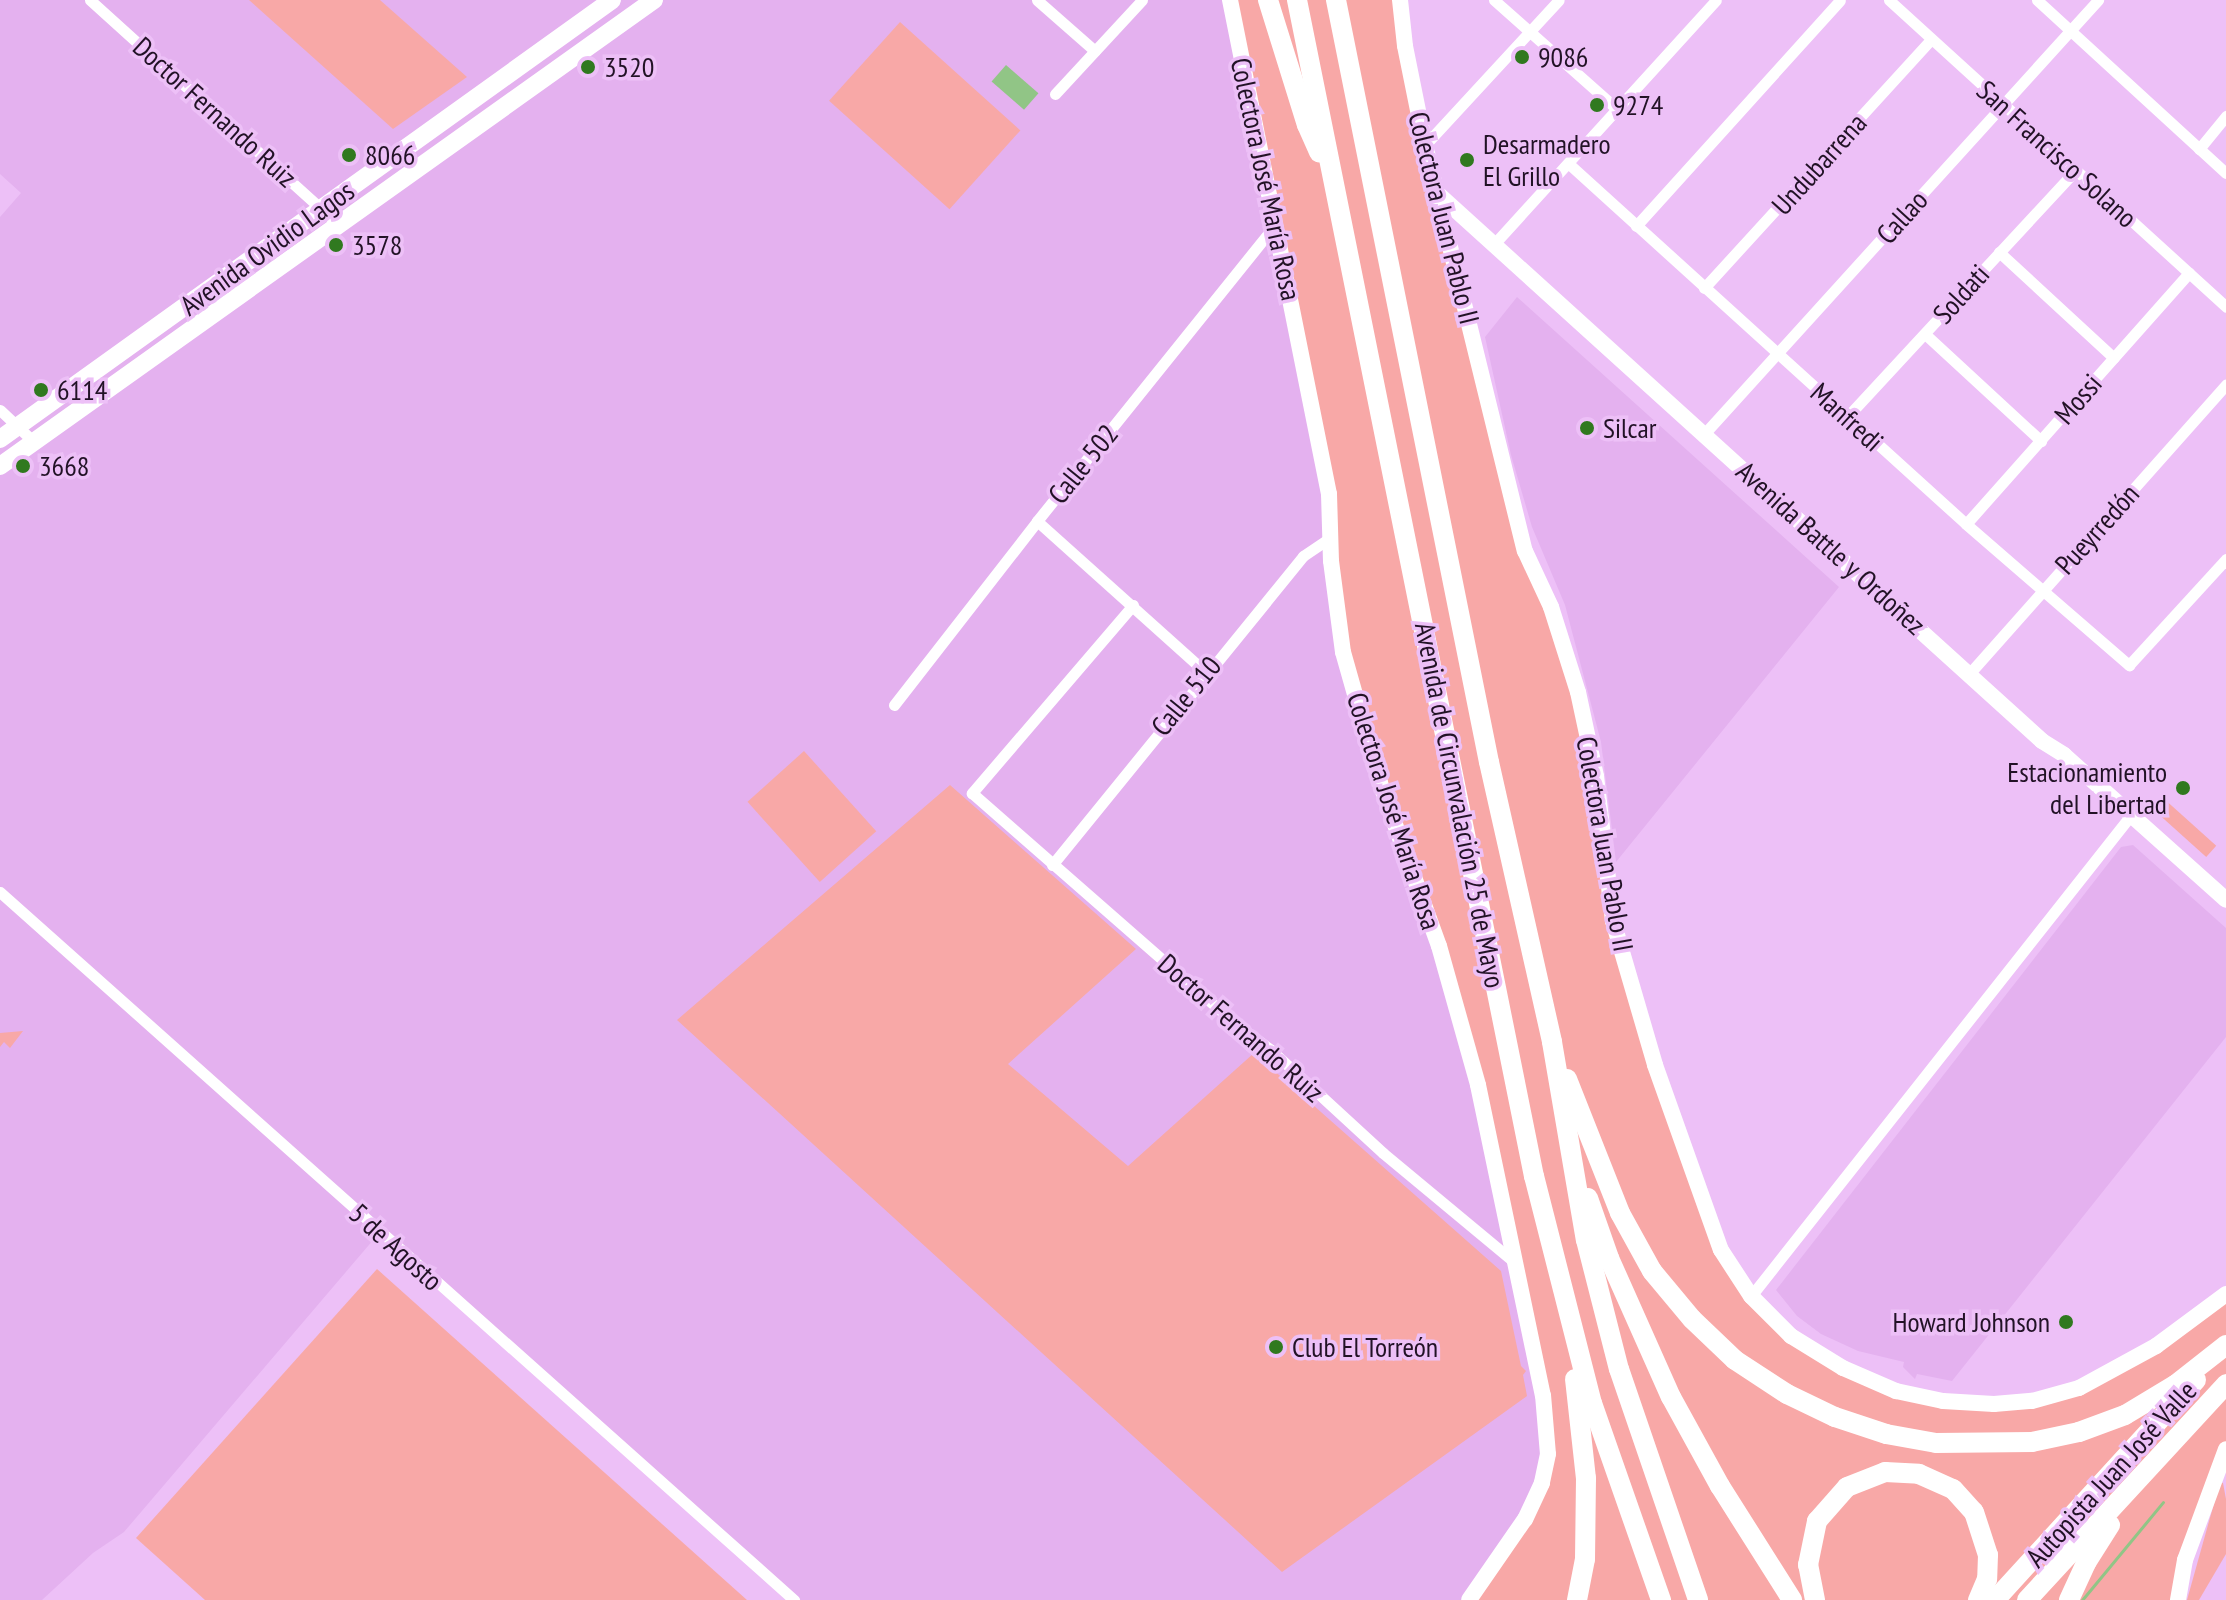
<!DOCTYPE html>
<html>
<head>
<meta charset="utf-8">
<style>
  body { margin:0 }
  #map { position:relative; width:2226px; height:1600px; overflow:hidden; background:#edc0f7; font-family:"PT Sans Narrow",sans-serif }
  div>[style] { position:absolute }
  .built>* { inset:0; background:#e4b1ef }
  .green>* { inset:0; background:#f8a8a7; transform-origin:0 0 }
  .water>* { inset:0; background:#91c586; transform-origin:0 0 }
  .stream>* { height:3px; margin:-1.5px; padding:0 1.5px; transform-origin:1.5px; border-radius:1.5px; background:#91c586 }
  .street>* { height:11px; margin:-5.5px; padding:0 5.5px; transform-origin:5.5px; border-radius:5.5px; background:#fff }
  .secondary>* { height:16px; margin:-8px; padding:0 8px; transform-origin:8px; border-radius:8px; background:#fff }
  .primary>* { height:18px; margin:-9px; padding:0 9px; transform-origin:9px; border-radius:9px; background:#fff }
  .highway>* { height:20px; margin:-10px; padding:0 10px; transform-origin:10px; border-radius:10px; background:#fff }
  .dots>* { width:22px; height:22px; translate:-50% -50%; box-sizing:border-box; border:4px solid #edc0f7; border-radius:50% }
  span { translate:-50% -50%; white-space:nowrap; text-align:center; line-height:1.15; -webkit-text-stroke:7px #edc0f7; paint-order:stroke }
  .poi-label { font-size:28px; color:#221226 }
  .left { translate:0 -50%; text-align:left }
  .right { translate:-100% -50%; text-align:right }
  .street-label { font-size:28px; color:#221226 }
</style>
</head>
<body>
<div id="map">
  <div class="built">
    <div style="clip-path:polygon(0 0,1230px 0,1439px 946px,1543px 1395px,1542px 1483px,1469px 1600px,794px 1600px,380px 1232px,124px 1532px,93px 1553px,42px 1600px,0 1600px,0 217px,21px 193px,0 174px)"></div>
    <div style="clip-path:polygon(1517px 297px,1839px 587px,1616px 862px,1601px 742px,1565px 605px,1532px 527px,1511px 455px,1485px 337px)"></div>
    <div style="clip-path:polygon(2133px 845px,2226px 928px,2226px 1037px,1952px 1381px,1917px 1374px,1915px 1379px,1903px 1367px,1904px 1362px,1858px 1351px,1821px 1334px,1797px 1316px,1776px 1290px,2121px 847px)"></div>
  </div>
  <div class="green">
    <div style="clip-path:polygon(249px 0,380px 0,467px 77px,393px 129px)"></div>
    <div style="clip-path:polygon(1230px 0,1400px 0,1525px 551px,1578px 692px,1613px 921px,1721px 1250px,1791px 1336px,1896px 1391px,1994px 1404px,2079px 1388px,2226px 1294px,2226px 1449px,2178px 1600px,1469px 1600px,1505px 1547px,1548px 1454px,1478px 1085px,1343px 652px,1329px 494px)"></div>
    <div style="left:900px;top:22px;width:162px;height:106px;rotate:42deg"></div>
    <div style="left:804px;top:751px;width:108px;height:76px;rotate:48deg"></div>
    <div style="clip-path:polygon(950px 785px,1136px 949px,1008px 1064px,1128px 1166px,1254px 1053px,1501px 1271px,1521px 1366px,1526px 1371px,1523px 1375px,1527px 1396px,1282px 1572px,677px 1020px)"></div>
    <div style="left:2162px;top:797px;width:73px;height:15px;rotate:42deg"></div>
    <div style="clip-path:polygon(23px 1031px,10px 1048px,4px 1042px,0 1047px,0 1033px)"></div>
    <div style="clip-path:polygon(377px 1269px,747px 1600px,205px 1600px,136px 1538px)"></div>
    <div style="clip-path:polygon(2220px 1482px,2223px 1483px,2226px 1499px,2226px 1554px,2199px 1600px,2187px 1600px)"></div>
  </div>
  <div class="water">
    <div style="left:1006px;top:65px;width:43px;height:22px;rotate:41deg"></div>
  </div>
  <div class="stream">
    <div style="left:2082px;top:1600px;width:127px;rotate:-50.4deg"></div>
  </div>
  <div class="street">
    <div style="left:90px;top:0;width:336px;rotate:42.1deg"></div>
    <div style="left:1037px;top:0;width:77px;rotate:41.3deg"></div>
    <div style="left:1494px;top:0;width:166px;rotate:41.6deg"></div>
    <div style="left:1889px;top:0;width:456px;rotate:42.3deg"></div>
    <div style="left:2037px;top:0;width:256px;rotate:42.5deg"></div>
    <div style="left:1055px;top:94px;width:128px;rotate:-47.2deg"></div>
    <div style="left:1425px;top:145px;width:197px;rotate:-47.3deg"></div>
    <div style="left:2199px;top:149px;width:43px;rotate:-50.7deg"></div>
    <div style="left:1569px;top:164px;width:536px;rotate:42.2deg"></div>
    <div style="left:1966px;top:524px;width:216px;rotate:40.9deg"></div>
    <div style="left:2129px;top:665px;width:144px;rotate:-47.5deg"></div>
    <div style="left:1636px;top:226px;width:304px;rotate:-47.9deg"></div>
    <div style="left:1495px;top:243px;width:328px;rotate:-47.7deg"></div>
    <div style="left:1999px;top:252px;width:156px;rotate:42.7deg"></div>
    <div style="left:1704px;top:288px;width:337px;rotate:-47.6deg"></div>
    <div style="left:1925px;top:334px;width:158px;rotate:42.7deg"></div>
    <div style="left:0;top:410px;width:47px;rotate:43.3deg"></div>
    <div style="left:1847px;top:417px;width:335px;rotate:-47.2deg"></div>
    <div style="left:1705px;top:433px;width:585px;rotate:-47.77deg"></div>
    <div style="left:1037px;top:521px;width:226px;rotate:41.9deg"></div>
    <div style="left:1966px;top:524px;width:336px;rotate:-48.4deg"></div>
    <div style="left:1133px;top:605px;width:248px;rotate:130.6deg"></div>
    <div style="left:972px;top:793px;width:351px;rotate:41.2deg"></div>
    <div style="left:1236px;top:1024px;width:44px;rotate:36.6deg"></div>
    <div style="left:1271px;top:1050px;width:152px;rotate:42.6deg"></div>
    <div style="left:1383px;top:1153px;width:169px;rotate:39.7deg"></div>
    <div style="left:1969px;top:674px;width:387px;rotate:-48.4deg"></div>
    <div style="left:894px;top:705px;width:233px;rotate:-52.1deg"></div>
    <div style="left:1037px;top:521px;width:380px;rotate:-51.2deg"></div>
    <div style="left:1052px;top:865px;width:398px;rotate:-50.9deg"></div>
    <div style="left:1303px;top:556px;width:34px;rotate:-34deg"></div>
    <div style="left:0;top:892px;width:1064px;rotate:41.72deg"></div>
    <div style="left:1751px;top:1296px;width:613px;rotate:-51.69deg"></div>
  </div>
  <div class="secondary">
    <div style="left:1230px;top:0;width:504px;rotate:78.67deg"></div>
    <div style="left:1329px;top:494px;width:67px;rotate:88.3deg"></div>
    <div style="left:1331px;top:561px;width:92px;rotate:82.5deg"></div>
    <div style="left:1343px;top:652px;width:136px;rotate:74.2deg"></div>
    <div style="left:1380px;top:783px;width:173px;rotate:70.1deg"></div>
    <div style="left:1439px;top:946px;width:144px;rotate:74.3deg"></div>
    <div style="left:1478px;top:1085px;width:317px;rotate:78.2deg"></div>
    <div style="left:1543px;top:1395px;width:59px;rotate:85.2deg"></div>
    <div style="left:1548px;top:1454px;width:30px;rotate:102deg"></div>
    <div style="left:1542px;top:1483px;width:40px;rotate:115deg"></div>
    <div style="left:1525px;top:1519px;width:98px;rotate:124.7deg"></div>
    <div style="left:1400px;top:0;width:46px;rotate:83.8deg"></div>
    <div style="left:1405px;top:46px;width:101px;rotate:78.6deg"></div>
    <div style="left:1425px;top:145px;width:418px;rotate:76.2deg"></div>
    <div style="left:1525px;top:551px;width:62px;rotate:65.1deg"></div>
    <div style="left:1551px;top:607px;width:89px;rotate:72.4deg"></div>
    <div style="left:1578px;top:692px;width:86px;rotate:77.9deg"></div>
    <div style="left:1596px;top:776px;width:146px;rotate:83.3deg"></div>
    <div style="left:1613px;top:921px;width:150px;rotate:73.7deg"></div>
    <div style="left:1655px;top:1065px;width:196px;rotate:70.4deg"></div>
    <div style="left:1721px;top:1250px;width:55px;rotate:56.9deg"></div>
    <div style="left:1751px;top:1296px;width:57px;rotate:45deg"></div>
    <div style="left:1791px;top:1336px;width:61px;rotate:31.6deg"></div>
    <div style="left:1843px;top:1368px;width:58px;rotate:23.5deg"></div>
    <div style="left:1896px;top:1391px;width:48px;rotate:12deg"></div>
    <div style="left:1943px;top:1401px;width:51px;rotate:3.4deg"></div>
    <div style="left:1994px;top:1404px;width:38px;rotate:-5deg"></div>
    <div style="left:2032px;top:1401px;width:49px;rotate:-15.5deg"></div>
    <div style="left:2079px;top:1388px;width:88px;rotate:-28.6deg"></div>
    <div style="left:2156px;top:1346px;width:87px;rotate:-36.6deg"></div>
    <div style="left:1438px;top:194px;width:815px;rotate:42.16deg"></div>
    <div style="left:2042px;top:741px;width:26px;rotate:32deg"></div>
    <div style="left:2064px;top:755px;width:217px;rotate:41.8deg"></div>
    <div style="left:2178px;top:1600px;width:41px;rotate:-80.1deg"></div>
    <div style="left:2185px;top:1560px;width:118px;rotate:-69.7deg"></div>
  </div>
  <div class="primary">
    <div style="left:0;top:439px;width:753px;rotate:-35.65deg"></div>
    <div style="left:0;top:466px;width:803px;rotate:-35.47deg"></div>
  </div>
  <div class="highway">
    <div style="left:1268px;top:0;width:131px;rotate:72.7deg"></div>
    <div style="left:1307px;top:125px;width:30px;rotate:66deg"></div>
    <div style="left:1297px;top:0;width:1200px;rotate:78.61deg"></div>
    <div style="left:1534px;top:1176px;width:234px;rotate:75.7deg"></div>
    <div style="left:1592px;top:1403px;width:209px;rotate:70.7deg"></div>
    <div style="left:1336px;top:0;width:777px;rotate:78.65deg"></div>
    <div style="left:1489px;top:762px;width:287px;rotate:77.3deg"></div>
    <div style="left:1552px;top:1042px;width:201px;rotate:80.3deg"></div>
    <div style="left:1586px;top:1240px;width:133px;rotate:75.7deg"></div>
    <div style="left:1619px;top:1369px;width:244px;rotate:71.1deg"></div>
    <div style="left:1567px;top:1079px;width:144px;rotate:68.4deg"></div>
    <div style="left:1620px;top:1213px;width:66px;rotate:61.1deg"></div>
    <div style="left:1652px;top:1271px;width:62px;rotate:50.2deg"></div>
    <div style="left:1692px;top:1319px;width:59px;rotate:43.6deg"></div>
    <div style="left:1735px;top:1360px;width:62px;rotate:33.2deg"></div>
    <div style="left:1787px;top:1394px;width:53px;rotate:25.6deg"></div>
    <div style="left:1835px;top:1417px;width:54px;rotate:18.4deg"></div>
    <div style="left:1886px;top:1434px;width:51px;rotate:10.2deg"></div>
    <div style="left:1936px;top:1443px;width:96px;rotate:-0.6deg"></div>
    <div style="left:2032px;top:1442px;width:48px;rotate:-12deg"></div>
    <div style="left:2079px;top:1432px;width:49px;rotate:-20.3deg"></div>
    <div style="left:2125px;top:1415px;width:58px;rotate:-31deg"></div>
    <div style="left:2175px;top:1385px;width:65px;rotate:-38.1deg"></div>
    <div style="left:1588px;top:1198px;width:64px;rotate:70.7deg"></div>
    <div style="left:1609px;top:1258px;width:152px;rotate:66deg"></div>
    <div style="left:1671px;top:1397px;width:102px;rotate:61.2deg"></div>
    <div style="left:1720px;top:1486px;width:135px;rotate:57.7deg"></div>
    <div style="left:1575px;top:1379px;width:100px;rotate:83.7deg"></div>
    <div style="left:1586px;top:1478px;width:81px;rotate:90.7deg"></div>
    <div style="left:1585px;top:1559px;width:42px;rotate:101deg"></div>
    <div style="left:1815px;top:1600px;width:36px;rotate:-101deg"></div>
    <div style="left:1808px;top:1565px;width:45px;rotate:-78.4deg"></div>
    <div style="left:1817px;top:1521px;width:45px;rotate:-48.6deg"></div>
    <div style="left:1847px;top:1487px;width:41px;rotate:-21.5deg"></div>
    <div style="left:1885px;top:1472px;width:34px;rotate:3deg"></div>
    <div style="left:1919px;top:1474px;width:37px;rotate:24deg"></div>
    <div style="left:1953px;top:1489px;width:31px;rotate:48deg"></div>
    <div style="left:1974px;top:1512px;width:45px;rotate:72deg"></div>
    <div style="left:1988px;top:1555px;width:24px;rotate:92deg"></div>
    <div style="left:1987px;top:1579px;width:23px;rotate:113deg"></div>
    <div style="left:1995px;top:1600px;width:298px;rotate:-47.6deg"></div>
    <div style="left:2027px;top:1600px;width:294px;rotate:-47.3deg"></div>
    <div style="left:2069px;top:1600px;width:41px;rotate:-65.3deg"></div>
    <div style="left:2086px;top:1563px;width:45px;rotate:-57.7deg"></div>
  </div>
  <div class="dots">
    <div style="left:1522px;top:57px;background:#30791f"></div>
    <div style="left:588px;top:67px;background:#30791f"></div>
    <div style="left:1597px;top:105px;background:#30791f"></div>
    <div style="left:349px;top:155px;background:#30791f"></div>
    <div style="left:1467px;top:160px;background:#30791f"></div>
    <div style="left:336px;top:245px;background:#30791f"></div>
    <div style="left:41px;top:390px;background:#30791f"></div>
    <div style="left:1587px;top:428px;background:#30791f"></div>
    <div style="left:23px;top:466px;background:#30791f"></div>
    <div style="left:2183px;top:788px;background:#30791f"></div>
    <div style="left:2066px;top:1322px;background:#30791f"></div>
    <div style="left:1276px;top:1347px;background:#30791f"></div>
  </div>
  <div class="poi-label">
    <span class="left" style="left:1538px;top:57px">9086</span>
    <span class="left" style="left:604px;top:67px">3520</span>
    <span class="left" style="left:1613px;top:105px">9274</span>
    <span class="left" style="left:1483px;top:160px">Desarmadero<br>El Grillo</span>
    <span class="left" style="left:365px;top:155px">8066</span>
    <span class="left" style="left:352px;top:245px">3578</span>
    <span class="left" style="left:57px;top:390px">6114</span>
    <span class="left" style="left:1603px;top:428px">Silcar</span>
    <span class="left" style="left:39px;top:466px">3668</span>
    <span class="right" style="left:2167px;top:788px">Estacionamiento<br>del Libertad</span>
    <span class="right" style="left:2050px;top:1322px">Howard Johnson</span>
    <span class="left" style="left:1292px;top:1347px">Club El Torreón</span>
  </div>
  <div class="street-label">
    <span style="left:215px;top:112px;rotate:42deg">Doctor Fernando Ruiz</span>
    <span style="left:2057px;top:154px;rotate:42deg">San Francisco Solano</span>
    <span style="left:1819px;top:164px;rotate:-48deg">Undubarrena</span>
    <span style="left:1266px;top:179px;rotate:78deg">Colectora José María Rosa</span>
    <span style="left:1902px;top:217px;rotate:-48deg">Callao</span>
    <span style="left:1444px;top:218px;rotate:76deg">Colectora Juan Pablo II</span>
    <span style="left:267px;top:248px;rotate:-36deg">Avenida Ovidio Lagos</span>
    <span style="left:1961px;top:294px;rotate:-48deg">Soldati</span>
    <span style="left:2078px;top:399px;rotate:-49deg">Mossi</span>
    <span style="left:1847px;top:417px;rotate:42deg">Manfredi</span>
    <span style="left:1083px;top:464px;rotate:-51deg">Calle 502</span>
    <span style="left:2097px;top:529px;rotate:-48deg">Pueyrredón</span>
    <span style="left:1831px;top:548px;rotate:42deg">Avenida Battle y Ordoñez</span>
    <span style="left:1186px;top:696px;rotate:-51deg">Calle 510</span>
    <span style="left:1460px;top:805px;rotate:79deg">Avenida de Circunvalación 25 de Mayo</span>
    <span style="left:1394px;top:811px;rotate:72deg">Colectora José María Rosa</span>
    <span style="left:1605px;top:844px;rotate:80deg">Colectora Juan Pablo II</span>
    <span style="left:1241px;top:1028px;rotate:41deg">Doctor Fernando Ruiz</span>
    <span style="left:396px;top:1247px;rotate:42deg">5 de Agosto</span>
    <span style="left:2111px;top:1474px;rotate:-48deg">Autopista Juan José Valle</span>
  </div>
</div>
</body>
</html>
